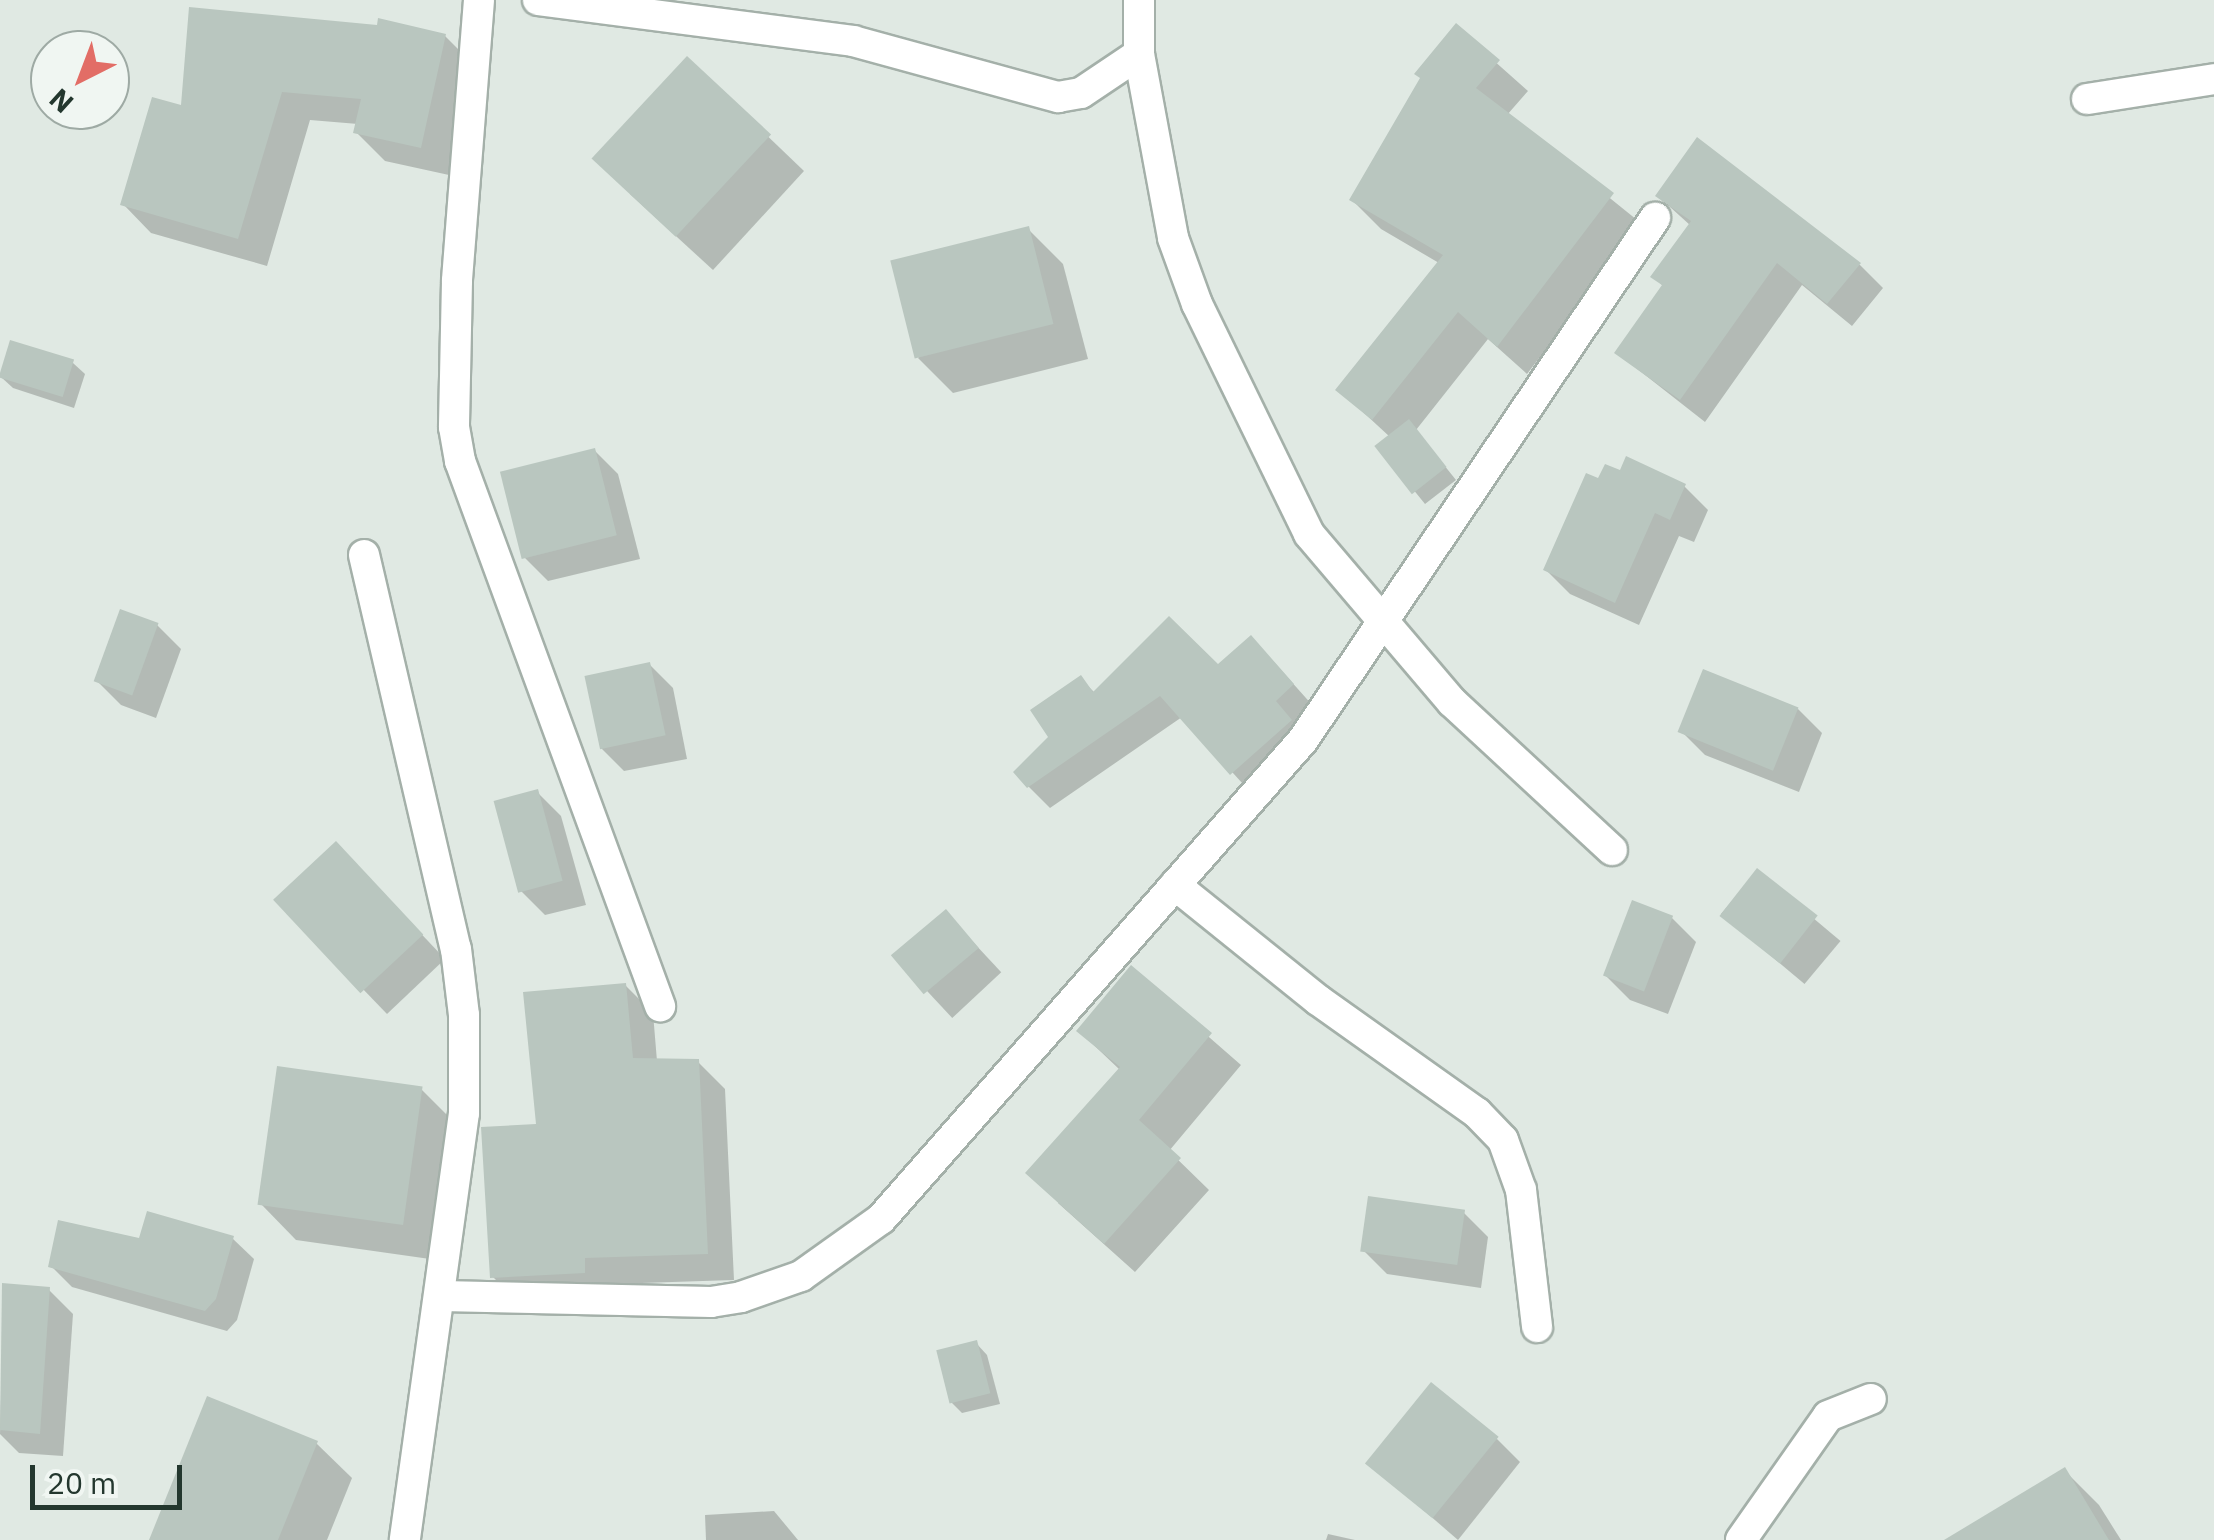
<!DOCTYPE html>
<html>
<head>
<meta charset="utf-8">
<style>
  body { margin:0 }
  #map { position:relative; width:2214px; height:1540px; overflow:hidden; background:#e0e9e3; font-family:"IBM Plex Sans",sans-serif }
  div>[style] { position:absolute }
  .shadow>* { inset:0; background:#0003; transform-origin:0 0 }
  .building>* { inset:0; background:#b9c6bf; transform-origin:0 0 }
  .roads { filter:drop-shadow(2px 0 #a4b0a9) drop-shadow(-2px 0 #a4b0a9) drop-shadow(0 2px #a4b0a9) drop-shadow(0 -2px #a4b0a9) }
  .street>* { height:30px; margin:-15px; padding:0 15px; transform-origin:15px; border-radius:15px; background:#fff }
  span { translate:-50% -50%; white-space:nowrap; text-align:center; line-height:1.15; -webkit-text-stroke:8px #f0f6f2; paint-order:stroke }
  .north { position:absolute; left:30px; top:30px; width:100px; height:100px; box-sizing:border-box; background:#f0f6f2; border:2px solid #9eaaa4; border-radius:50%; rotate:222deg; font-size:28px; font-weight:700; line-height:40px; text-align:center; color:#23372e }
  .north::after { content:''; display:block; margin:auto; width:35px; height:45px; background:#e26d66; clip-path:polygon(50% 0,100% 100%,50% 72%,0 100%) }
  .scale { position:absolute; left:30px; top:1465px; width:152px; height:45px; box-sizing:border-box; border:5px solid #23372e; border-top:0; padding-left:12px; font-size:30px; line-height:35px; white-space:nowrap; color:#23372e; -webkit-text-stroke:8px #f0f6f2; paint-order:stroke }
</style>
</head>
<body>
<div id="map">
  <div class="shadow">
    <div style="clip-path:polygon(1456px 27px,1528px 91px,1507px 115px,1642px 224px,1527px 374px,1488px 339px,1416px 430px,1456px 480px,1425px 504px,1378px 446px,1390px 437px,1338px 389px,1439px 263px,1381px 229px,1352px 200px)"></div>
    <div style="clip-path:polygon(445px 36px,474px 65px,449px 175px,385px 161px,356px 132px,358px 124px,310px 120px,267px 266px,151px 233px,123px 204px,183px 108px)"></div>
    <div style="clip-path:polygon(687px 59px,804px 171px,713px 270px,630px 194px)"></div>
    <div style="clip-path:polygon(1658px 196px,1860px 265px,1883px 288px,1852px 326px,1802px 285px,1705px 422px,1617px 353px,1664px 287px,1654px 277px,1691px 226px)"></div>
    <div style="clip-path:polygon(1028px 229px,1063px 264px,1088px 359px,953px 393px,918px 358px)"></div>
    <div style="clip-path:polygon(73px 363px,85px 374px,74px 408px,13px 388px,1px 377px)"></div>
    <div style="clip-path:polygon(594px 450px,618px 474px,640px 559px,548px 581px,524px 557px)"></div>
    <div style="clip-path:polygon(1600px 482px,1684px 486px,1708px 510px,1694px 542px,1679px 536px,1639px 625px,1570px 594px,1546px 570px)"></div>
    <div style="clip-path:polygon(157px 625px,181px 649px,156px 718px,121px 705px,97px 681px)"></div>
    <div style="clip-path:polygon(1272px 660px,1314px 707px,1253px 795px,1182px 717px,1050px 808px,1028px 786px,1080px 678px,1095px 693px)"></div>
    <div style="clip-path:polygon(649px 664px,673px 688px,687px 759px,624px 771px,600px 747px)"></div>
    <div style="clip-path:polygon(1798px 709px,1822px 733px,1799px 792px,1705px 755px,1681px 731px)"></div>
    <div style="clip-path:polygon(537px 792px,561px 816px,586px 905px,545px 915px,521px 891px)"></div>
    <div style="clip-path:polygon(359px 868px,445px 959px,387px 1014px,277px 900px)"></div>
    <div style="left:1757px;top:871px;width:109px;height:56px;rotate:40deg"></div>
    <div style="left:946px;top:913px;width:81px;height:67px;rotate:47deg"></div>
    <div style="clip-path:polygon(1672px 918px,1696px 942px,1668px 1014px,1630px 1000px,1606px 976px)"></div>
    <div style="clip-path:polygon(1131px 969px,1241px 1065px,1169px 1151px,1209px 1190px,1135px 1272px,1058px 1203px,1120px 1070px,1079px 1031px)"></div>
    <div style="clip-path:polygon(625px 985px,653px 1013px,657px 1061px,698px 1062px,725px 1089px,734px 1280px,611px 1284px,612px 1299px,520px 1304px,493px 1277px,539px 1126px)"></div>
    <div style="clip-path:polygon(421px 1089px,456px 1124px,437px 1260px,296px 1240px,261px 1204px)"></div>
    <div style="clip-path:polygon(1464px 1213px,1488px 1237px,1481px 1288px,1387px 1274px,1363px 1250px)"></div>
    <div style="clip-path:polygon(232px 1238px,254px 1259px,237px 1320px,227px 1331px,72px 1287px,51px 1266px,141px 1241px)"></div>
    <div style="clip-path:polygon(4px 1286px,49px 1290px,73px 1314px,63px 1456px,19px 1453px,0 1434px)"></div>
    <div style="clip-path:polygon(976px 1343px,987px 1355px,1000px 1404px,962px 1413px,951px 1402px)"></div>
    <div style="clip-path:polygon(1497px 1439px,1520px 1462px,1458px 1540px,1369px 1463px)"></div>
    <div style="clip-path:polygon(316px 1443px,352px 1478px,327px 1540px,152px 1540px)"></div>
    <div style="clip-path:polygon(2064px 1470px,2099px 1505px,2121px 1540px,1968px 1540px)"></div>
    <div style="clip-path:polygon(774px 1511px,798px 1540px,706px 1540px,705px 1515px)"></div>
    <div style="clip-path:polygon(1328px 1534px,1355px 1540px,1326px 1540px)"></div>
  </div>
  <div class="building">
    <div style="clip-path:polygon(189px 7px,377px 25px,378px 18px,446px 34px,421px 148px,353px 133px,361px 99px,282px 92px,238px 239px,120px 205px,152px 97px,181px 105px)"></div>
    <div style="clip-path:polygon(1456px 23px,1500px 60px,1476px 88px,1614px 193px,1497px 347px,1458px 312px,1372px 420px,1335px 390px,1443px 255px,1349px 200px,1420px 78px,1414px 74px)"></div>
    <div style="left:687px;top:56px;width:115px;height:140px;rotate:43deg"></div>
    <div style="clip-path:polygon(1697px 137px,1861px 263px,1827px 304px,1777px 263px,1680px 400px,1614px 353px,1662px 285px,1650px 277px,1691px 221px,1655px 196px)"></div>
    <div style="left:1029px;top:226px;width:101px;height:143px;rotate:76deg"></div>
    <div style="left:10px;top:340px;width:67px;height:39px;rotate:17deg"></div>
    <div style="left:1409px;top:419px;width:61px;height:44px;rotate:52deg"></div>
    <div style="left:595px;top:448px;width:90px;height:98px;rotate:76deg"></div>
    <div style="clip-path:polygon(1626px 456px,1686px 484px,1670px 520px,1655px 513px,1615px 603px,1543px 570px,1586px 473px,1598px 478px,1605px 464px,1620px 470px)"></div>
    <div style="left:120px;top:609px;width:41px;height:77px;rotate:20deg"></div>
    <div style="clip-path:polygon(1169px 616px,1218px 664px,1251px 635px,1294px 684px,1276px 701px,1292px 720px,1230px 775px,1160px 696px,1027px 788px,1013px 772px,1048px 737px,1030px 710px,1081px 675px,1093px 692px)"></div>
    <div style="left:650px;top:662px;width:75px;height:67px;rotate:78deg"></div>
    <div style="left:1703px;top:669px;width:103px;height:68px;rotate:22deg"></div>
    <div style="left:538px;top:789px;width:95px;height:46px;rotate:75deg"></div>
    <div style="left:336px;top:841px;width:128px;height:86px;rotate:47deg"></div>
    <div style="left:1757px;top:868px;width:77px;height:61px;rotate:38deg"></div>
    <div style="left:1632px;top:900px;width:44px;height:81px;rotate:21deg"></div>
    <div style="left:946px;top:909px;width:51px;height:72px;rotate:50deg"></div>
    <div style="clip-path:polygon(1131px 965px,1212px 1033px,1139px 1120px,1181px 1158px,1104px 1244px,1025px 1173px,1120px 1067px,1076px 1031px)"></div>
    <div style="clip-path:polygon(626px 983px,633px 1058px,699px 1059px,708px 1254px,585px 1258px,585px 1273px,490px 1278px,481px 1127px,536px 1124px,523px 992px)"></div>
    <div style="left:277px;top:1066px;width:147px;height:140px;rotate:8deg"></div>
    <div style="left:1368px;top:1196px;width:98px;height:56px;rotate:8deg"></div>
    <div style="clip-path:polygon(147px 1211px,234px 1236px,216px 1299px,205px 1311px,48px 1267px,58px 1220px,139px 1238px)"></div>
    <div style="clip-path:polygon(2px 1283px,50px 1287px,40px 1434px,0 1430px)"></div>
    <div style="left:977px;top:1340px;width:55px;height:42px;rotate:76deg"></div>
    <div style="left:1431px;top:1382px;width:87px;height:105px;rotate:39deg"></div>
    <div style="clip-path:polygon(207px 1396px,318px 1441px,278px 1540px,149px 1540px)"></div>
    <div style="clip-path:polygon(2065px 1467px,2109px 1540px,1944px 1540px)"></div>
  </div>
  <div class="roads">
    <div class="street">
      <div style="left:479px;top:0;width:282px;rotate:94.5deg"></div>
      <div style="left:457px;top:281px;width:146px;rotate:91.2deg"></div>
      <div style="left:454px;top:427px;width:35px;rotate:80deg"></div>
      <div style="left:460px;top:461px;width:581px;rotate:69.85deg"></div>
      <div style="left:538px;top:0;width:318px;rotate:7.4deg"></div>
      <div style="left:853px;top:41px;width:213px;rotate:15.3deg"></div>
      <div style="left:1058px;top:97px;width:23px;rotate:-10deg"></div>
      <div style="left:1081px;top:93px;width:70px;rotate:-33.9deg"></div>
      <div style="left:1139px;top:0;width:54px;rotate:90deg"></div>
      <div style="left:1139px;top:54px;width:187px;rotate:79.5deg"></div>
      <div style="left:1173px;top:238px;width:70px;rotate:70deg"></div>
      <div style="left:1197px;top:304px;width:256px;rotate:64deg"></div>
      <div style="left:1309px;top:534px;width:221px;rotate:49.6deg"></div>
      <div style="left:1452px;top:702px;width:218px;rotate:42.8deg"></div>
      <div style="left:2087px;top:99px;width:129px;rotate:-8.9deg"></div>
      <div style="left:364px;top:555px;width:405px;rotate:76.9deg"></div>
      <div style="left:456px;top:949px;width:66px;rotate:83.1deg"></div>
      <div style="left:464px;top:1015px;width:98px;rotate:90deg"></div>
      <div style="left:464px;top:1113px;width:431px;rotate:97.9deg"></div>
      <div style="left:1175px;top:885px;width:184px;rotate:38.8deg"></div>
      <div style="left:1318px;top:1000px;width:195px;rotate:35.4deg"></div>
      <div style="left:1477px;top:1113px;width:37px;rotate:46deg"></div>
      <div style="left:1503px;top:1140px;width:53px;rotate:70.2deg"></div>
      <div style="left:1521px;top:1190px;width:138px;rotate:83.3deg"></div>
      <div style="left:442px;top:1296px;width:269px;rotate:1.3deg"></div>
      <div style="left:711px;top:1302px;width:30px;rotate:-9deg"></div>
      <div style="left:741px;top:1297px;width:64px;rotate:-19.3deg"></div>
      <div style="left:801px;top:1276px;width:98px;rotate:-35.5deg"></div>
      <div style="left:881px;top:1219px;width:638px;rotate:-48.62deg"></div>
      <div style="left:1303px;top:740px;width:630px;rotate:-56.01deg"></div>
      <div style="left:1741px;top:1540px;width:151px;rotate:-54.9deg"></div>
      <div style="left:1828px;top:1416px;width:46px;rotate:-21.6deg"></div>
    </div>
  </div>
  <div class="north">N</div>
  <div class="scale">20 m</div>
</div>
</body>
</html>
